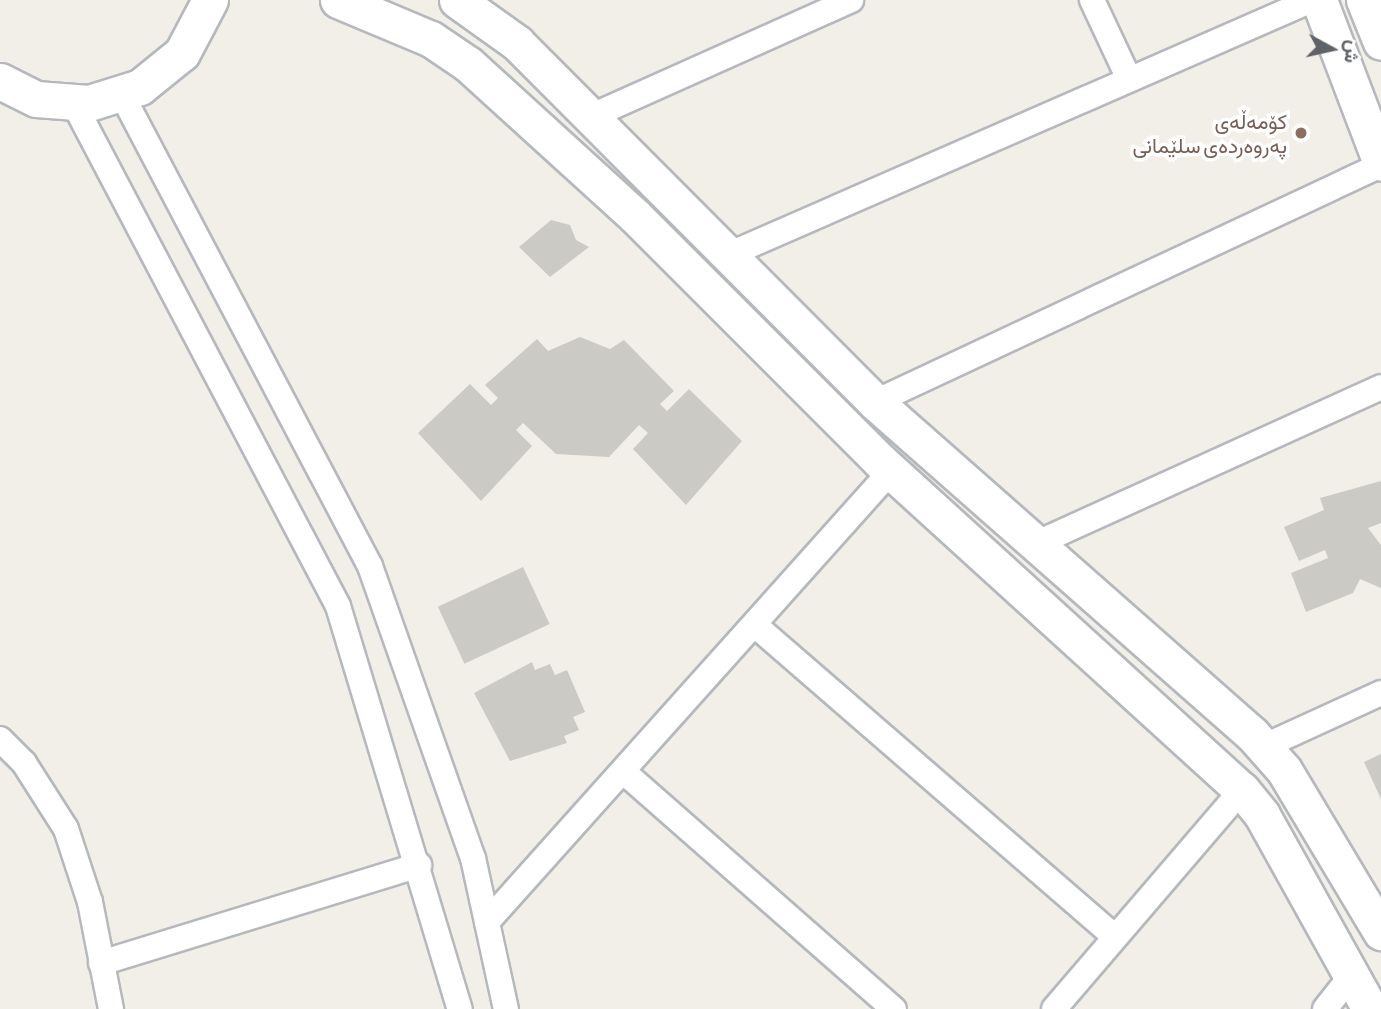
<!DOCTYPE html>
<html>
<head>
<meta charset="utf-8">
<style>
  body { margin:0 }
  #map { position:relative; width:1381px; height:1009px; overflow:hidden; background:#f1efe8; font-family:"Asap Condensed",Vazirmatn,sans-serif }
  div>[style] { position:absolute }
  .building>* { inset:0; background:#cccac5; transform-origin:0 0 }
  .roads { filter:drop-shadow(2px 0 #b5b8bc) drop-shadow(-2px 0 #b5b8bc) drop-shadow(0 2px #b5b8bc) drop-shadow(0 -2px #b5b8bc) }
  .street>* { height:24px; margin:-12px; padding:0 12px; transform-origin:12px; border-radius:12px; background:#fff }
  .secondary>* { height:35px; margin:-17.5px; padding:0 17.5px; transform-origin:17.5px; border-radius:17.5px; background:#fff }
  .dots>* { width:19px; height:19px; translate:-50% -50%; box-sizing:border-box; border:4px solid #fff; border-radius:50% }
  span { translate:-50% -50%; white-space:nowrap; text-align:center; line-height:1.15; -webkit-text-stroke:7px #fff; paint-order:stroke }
  .education-label { font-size:21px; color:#785e54 }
  .right { translate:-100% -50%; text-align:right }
  .north { position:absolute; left:1297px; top:14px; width:70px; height:70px; -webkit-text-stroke:5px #fff; paint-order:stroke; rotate:98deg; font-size:19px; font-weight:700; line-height:28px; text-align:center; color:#5f6368 }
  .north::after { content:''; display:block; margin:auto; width:24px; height:32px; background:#5f6368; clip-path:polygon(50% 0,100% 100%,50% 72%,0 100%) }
</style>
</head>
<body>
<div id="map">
  <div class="building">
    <div style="clip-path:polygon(551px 220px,570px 225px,576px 240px,589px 247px,550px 277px,519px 247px)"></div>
    <div style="clip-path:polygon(580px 337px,610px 349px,624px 340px,674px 391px,660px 404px,667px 411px,689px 389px,742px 441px,686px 505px,633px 449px,648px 433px,639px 425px,609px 457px,556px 454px,523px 423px,516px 430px,532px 446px,481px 501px,418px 433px,470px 384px,491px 405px,498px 398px,485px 385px,537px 339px,548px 351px)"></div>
    <div style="clip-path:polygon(1381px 481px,1381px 523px,1368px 528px,1381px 545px,1381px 588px,1360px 579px,1353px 593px,1306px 612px,1291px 573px,1328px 558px,1325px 550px,1299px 561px,1284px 527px,1324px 510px,1320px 498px)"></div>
    <div style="left:523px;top:567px;width:63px;height:94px;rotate:65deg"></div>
    <div style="clip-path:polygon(532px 662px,535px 670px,550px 664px,555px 675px,567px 670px,585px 712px,573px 717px,579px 730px,564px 736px,567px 743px,510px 761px,474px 693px)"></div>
    <div style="clip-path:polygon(1381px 754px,1381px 799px,1364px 762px)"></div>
  </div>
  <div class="roads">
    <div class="street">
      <div style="left:1092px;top:0;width:87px;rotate:64.9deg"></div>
      <div style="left:121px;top:93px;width:535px;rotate:62.24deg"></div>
      <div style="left:370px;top:566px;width:310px;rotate:70.6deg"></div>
      <div style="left:473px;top:858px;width:155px;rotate:77.7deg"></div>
      <div style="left:73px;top:102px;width:569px;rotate:62.26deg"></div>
      <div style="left:338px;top:606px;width:421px;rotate:73.2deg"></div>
      <div style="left:592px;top:116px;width:284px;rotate:-24.1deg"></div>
      <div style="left:728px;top:255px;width:637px;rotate:-23.59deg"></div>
      <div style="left:875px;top:402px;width:559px;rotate:-25.1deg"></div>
      <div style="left:1033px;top:545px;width:382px;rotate:-24.4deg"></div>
      <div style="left:756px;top:626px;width:475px;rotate:40.9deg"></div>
      <div style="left:0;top:739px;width:34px;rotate:45deg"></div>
      <div style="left:24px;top:763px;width:78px;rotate:57.5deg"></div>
      <div style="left:66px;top:829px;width:77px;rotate:71.8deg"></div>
      <div style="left:90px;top:902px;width:109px;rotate:78.9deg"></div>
      <div style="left:1263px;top:747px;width:130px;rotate:-24.6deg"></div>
      <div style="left:625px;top:773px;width:358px;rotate:41.3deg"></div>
      <div style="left:487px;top:922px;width:605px;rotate:-48.15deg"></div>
      <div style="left:101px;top:963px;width:333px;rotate:-17.1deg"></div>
      <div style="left:1054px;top:1009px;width:289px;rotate:-49.4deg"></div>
      <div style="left:1325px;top:1009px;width:42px;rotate:-51.8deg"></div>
    </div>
    <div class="secondary">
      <div style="left:338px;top:0;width:101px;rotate:22.8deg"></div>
      <div style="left:431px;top:39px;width:45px;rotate:34deg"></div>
      <div style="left:468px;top:64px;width:226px;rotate:42.3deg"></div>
      <div style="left:635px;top:216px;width:346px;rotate:45deg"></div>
      <div style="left:880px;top:461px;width:489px;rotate:42.3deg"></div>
      <div style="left:1242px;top:790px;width:32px;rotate:51deg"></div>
      <div style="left:1262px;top:815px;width:222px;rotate:60.9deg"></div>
      <div style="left:457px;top:0;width:74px;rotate:35.6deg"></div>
      <div style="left:517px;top:43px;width:507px;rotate:45.08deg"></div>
      <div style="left:875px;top:402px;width:502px;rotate:41.37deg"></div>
      <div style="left:1252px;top:734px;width:48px;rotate:48.4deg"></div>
      <div style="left:1284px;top:770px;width:189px;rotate:59.1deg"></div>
      <div style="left:1319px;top:0;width:174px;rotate:69.2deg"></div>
      <div style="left:1364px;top:0;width:45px;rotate:68deg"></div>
      <div style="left:0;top:81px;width:40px;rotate:26.6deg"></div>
      <div style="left:36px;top:99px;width:53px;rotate:4.3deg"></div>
      <div style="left:89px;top:103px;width:53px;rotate:-17.4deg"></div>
      <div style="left:140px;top:87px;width:54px;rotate:-39deg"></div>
      <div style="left:182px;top:53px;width:60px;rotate:-62.2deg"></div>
    </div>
  </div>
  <div class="dots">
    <div style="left:1301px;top:133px;background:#8d6e63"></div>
  </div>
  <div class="education-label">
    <span class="right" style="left:1287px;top:133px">كۆمەڵەی<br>پەروەردەی سلێمانی</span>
  </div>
  <div class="north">ش</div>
</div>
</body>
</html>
